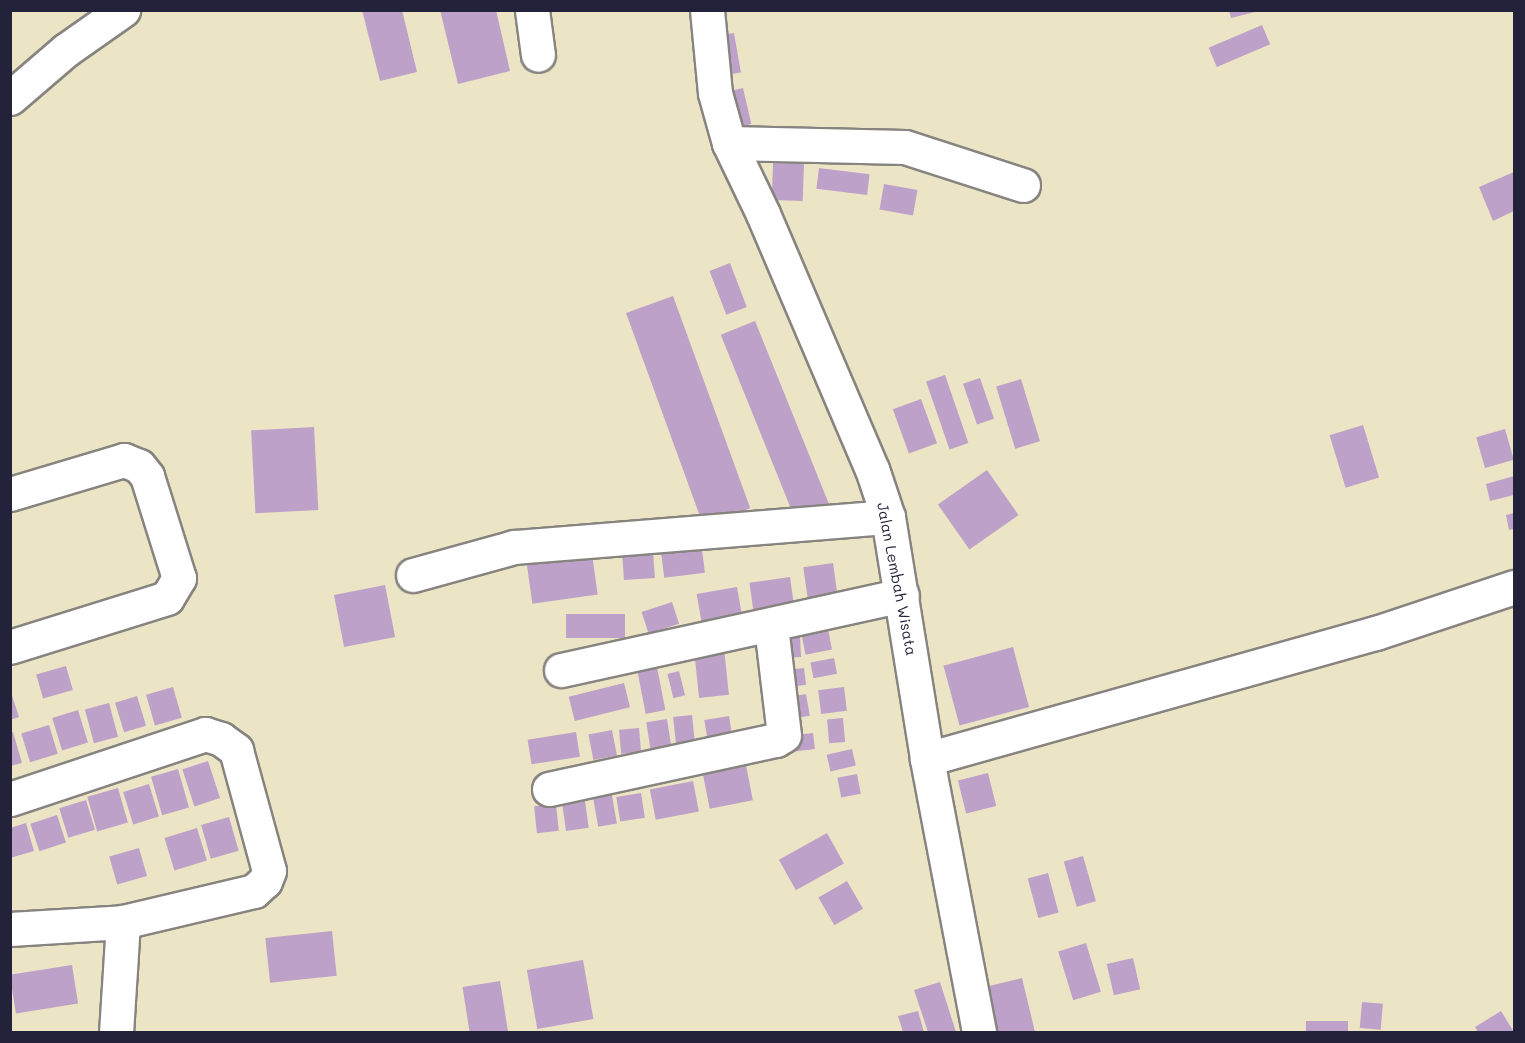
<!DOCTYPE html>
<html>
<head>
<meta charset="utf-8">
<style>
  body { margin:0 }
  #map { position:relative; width:1525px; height:1043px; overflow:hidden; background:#ece5c5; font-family:Mali,sans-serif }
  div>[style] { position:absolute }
  .building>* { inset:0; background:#bea1c8; transform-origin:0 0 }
  .roads { filter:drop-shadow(2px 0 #878480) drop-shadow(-2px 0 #878480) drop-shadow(0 2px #878480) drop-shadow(0 -2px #878480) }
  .minor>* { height:33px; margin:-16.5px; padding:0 16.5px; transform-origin:16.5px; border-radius:16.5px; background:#fff }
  span { translate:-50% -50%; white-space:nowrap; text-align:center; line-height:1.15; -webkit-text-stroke:5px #fff; paint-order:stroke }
  .street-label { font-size:15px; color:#22223b }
  .frame { position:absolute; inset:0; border:12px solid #22223b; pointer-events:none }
</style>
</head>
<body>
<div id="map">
  <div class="building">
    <div style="clip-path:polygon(362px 10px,402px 10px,417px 72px,380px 81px)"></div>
    <div style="clip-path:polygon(440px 10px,496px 10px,510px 71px,458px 84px)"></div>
    <div style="clip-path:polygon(1229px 10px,1259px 10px,1259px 11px,1231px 18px)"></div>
    <div style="left:1262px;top:25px;width:21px;height:58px;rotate:67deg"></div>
    <div style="left:734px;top:33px;width:40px;height:17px;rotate:80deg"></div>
    <div style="left:743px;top:88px;width:37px;height:22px;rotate:77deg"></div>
    <div style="left:804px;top:164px;width:37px;height:31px;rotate:92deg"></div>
    <div style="left:819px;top:168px;width:51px;height:21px;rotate:7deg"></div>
    <div style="clip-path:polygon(1514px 172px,1514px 211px,1493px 221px,1479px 187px)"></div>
    <div style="left:884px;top:184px;width:34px;height:26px;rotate:10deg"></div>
    <div style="left:730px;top:263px;width:47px;height:22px;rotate:69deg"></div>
    <div style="left:673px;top:296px;width:226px;height:50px;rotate:70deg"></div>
    <div style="left:755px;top:321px;width:201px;height:37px;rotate:68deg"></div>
    <div style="left:945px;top:375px;width:72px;height:20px;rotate:71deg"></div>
    <div style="left:980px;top:378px;width:43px;height:18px;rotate:71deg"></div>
    <div style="left:1021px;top:379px;width:65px;height:26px;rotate:73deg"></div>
    <div style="left:921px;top:399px;width:47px;height:30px;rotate:70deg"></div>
    <div style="left:1363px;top:425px;width:55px;height:35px;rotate:73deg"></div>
    <div style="left:314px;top:427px;width:83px;height:63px;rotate:87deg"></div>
    <div style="left:1505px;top:429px;width:32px;height:30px;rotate:74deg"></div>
    <div style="left:987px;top:470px;width:55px;height:60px;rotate:55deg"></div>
    <div style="clip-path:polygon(1514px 476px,1514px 495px,1490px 501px,1486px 484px)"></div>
    <div style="clip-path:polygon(1514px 513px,1514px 529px,1509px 530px,1506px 515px)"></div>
    <div style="left:701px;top:541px;width:32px;height:41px;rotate:83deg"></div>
    <div style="left:653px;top:551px;width:27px;height:31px;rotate:86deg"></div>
    <div style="left:592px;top:554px;width:41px;height:66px;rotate:82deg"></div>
    <div style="left:833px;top:563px;width:34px;height:30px;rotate:82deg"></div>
    <div style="left:790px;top:577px;width:28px;height:41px;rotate:82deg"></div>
    <div style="left:385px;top:585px;width:53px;height:52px;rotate:79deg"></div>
    <div style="left:737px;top:587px;width:28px;height:41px;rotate:80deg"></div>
    <div style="left:672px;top:602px;width:23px;height:32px;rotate:72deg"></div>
    <div style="left:566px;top:614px;width:59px;height:24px"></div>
    <div style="left:828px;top:629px;width:21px;height:27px;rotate:79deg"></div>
    <div style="left:800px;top:636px;width:21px;height:24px;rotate:87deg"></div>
    <div style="left:1013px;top:647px;width:62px;height:72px;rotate:75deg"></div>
    <div style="left:724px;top:648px;width:47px;height:30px;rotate:84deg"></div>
    <div style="left:834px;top:658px;width:16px;height:24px;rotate:79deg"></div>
    <div style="left:656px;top:662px;width:49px;height:20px;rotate:79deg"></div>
    <div style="left:66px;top:666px;width:25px;height:31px;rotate:74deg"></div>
    <div style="left:804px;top:668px;width:17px;height:23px;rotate:83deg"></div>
    <div style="left:679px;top:671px;width:25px;height:12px;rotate:76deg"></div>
    <div style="left:624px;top:683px;width:25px;height:57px;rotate:76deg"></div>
    <div style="left:173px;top:687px;width:32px;height:28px;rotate:74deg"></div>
    <div style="left:844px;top:687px;width:24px;height:26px;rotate:83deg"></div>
    <div style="clip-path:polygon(10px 689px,19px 717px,10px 720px)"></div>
    <div style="left:806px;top:694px;width:22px;height:21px;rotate:80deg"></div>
    <div style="left:137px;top:696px;width:31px;height:23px;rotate:73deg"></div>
    <div style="left:109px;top:703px;width:35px;height:25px;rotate:75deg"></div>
    <div style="left:78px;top:710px;width:34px;height:27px;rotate:73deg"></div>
    <div style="left:692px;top:715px;width:36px;height:19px;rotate:84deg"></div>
    <div style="left:729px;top:716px;width:24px;height:25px;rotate:81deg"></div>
    <div style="left:843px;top:718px;width:24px;height:16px;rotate:85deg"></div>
    <div style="left:667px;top:719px;width:30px;height:21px;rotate:81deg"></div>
    <div style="left:49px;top:725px;width:30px;height:29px;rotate:73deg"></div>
    <div style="left:639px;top:728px;width:24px;height:20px;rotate:85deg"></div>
    <div style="left:612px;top:730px;width:26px;height:24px;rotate:79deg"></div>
    <div style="clip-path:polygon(13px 732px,22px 763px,10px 766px,10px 733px)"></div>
    <div style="left:576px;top:732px;width:25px;height:49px;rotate:81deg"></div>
    <div style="left:813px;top:733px;width:16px;height:25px;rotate:83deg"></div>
    <div style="left:852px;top:749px;width:17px;height:26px;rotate:77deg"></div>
    <div style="left:208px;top:761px;width:39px;height:27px;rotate:72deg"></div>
    <div style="left:746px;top:765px;width:36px;height:44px;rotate:79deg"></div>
    <div style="left:178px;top:769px;width:40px;height:28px;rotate:74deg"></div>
    <div style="left:988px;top:773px;width:34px;height:31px;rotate:76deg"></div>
    <div style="left:857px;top:774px;width:20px;height:20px;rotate:79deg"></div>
    <div style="left:693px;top:781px;width:31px;height:44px;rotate:79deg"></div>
    <div style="left:149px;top:784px;width:34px;height:27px;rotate:73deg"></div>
    <div style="left:118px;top:788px;width:36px;height:32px;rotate:74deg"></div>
    <div style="left:611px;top:790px;width:34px;height:19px;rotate:80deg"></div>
    <div style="left:641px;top:793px;width:25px;height:25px;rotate:81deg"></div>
    <div style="left:86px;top:800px;width:31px;height:28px;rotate:73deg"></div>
    <div style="left:585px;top:801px;width:27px;height:23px;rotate:82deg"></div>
    <div style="left:556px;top:804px;width:27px;height:22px;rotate:84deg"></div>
    <div style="left:57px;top:815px;width:29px;height:28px;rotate:72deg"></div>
    <div style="left:229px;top:817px;width:35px;height:29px;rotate:74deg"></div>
    <div style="clip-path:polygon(26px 823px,34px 851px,10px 858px,10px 828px)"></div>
    <div style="left:197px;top:828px;width:34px;height:34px;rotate:73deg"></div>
    <div style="left:827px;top:833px;width:35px;height:55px;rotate:61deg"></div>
    <div style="left:139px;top:848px;width:29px;height:31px;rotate:74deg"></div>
    <div style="left:1083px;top:856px;width:47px;height:20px;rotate:74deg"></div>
    <div style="left:1048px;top:873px;width:41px;height:21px;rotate:75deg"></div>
    <div style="left:847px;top:881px;width:32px;height:33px;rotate:60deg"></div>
    <div style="left:332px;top:931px;width:45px;height:67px;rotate:84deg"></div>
    <div style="left:1086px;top:943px;width:51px;height:29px;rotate:73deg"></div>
    <div style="left:1133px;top:958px;width:32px;height:27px;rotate:77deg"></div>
    <div style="left:583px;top:960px;width:60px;height:57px;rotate:80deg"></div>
    <div style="left:72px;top:965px;width:39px;height:63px;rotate:81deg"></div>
    <div style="clip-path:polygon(1022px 978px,1035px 1032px,992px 1032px,981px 988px)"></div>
    <div style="left:500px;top:981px;width:52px;height:38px;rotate:81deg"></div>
    <div style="clip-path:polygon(940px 982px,956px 1032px,928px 1032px,914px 990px)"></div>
    <div style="left:1362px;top:1002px;width:21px;height:26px;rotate:5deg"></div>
    <div style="clip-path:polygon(918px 1011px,924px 1032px,903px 1032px,898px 1016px)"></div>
    <div style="clip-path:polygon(1501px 1011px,1514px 1032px,1478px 1032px,1475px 1027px)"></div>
    <div style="left:1348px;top:1021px;width:11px;height:42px;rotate:90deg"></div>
  </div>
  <div class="roads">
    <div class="minor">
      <div style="left:532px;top:10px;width:45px;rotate:82.4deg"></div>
      <div style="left:707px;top:10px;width:83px;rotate:84.5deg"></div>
      <div style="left:715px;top:93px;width:52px;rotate:74.4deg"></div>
      <div style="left:729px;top:143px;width:79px;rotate:64.4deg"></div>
      <div style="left:763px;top:214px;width:277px;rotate:66.9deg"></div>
      <div style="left:872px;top:469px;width:51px;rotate:71.6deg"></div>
      <div style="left:888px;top:517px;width:245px;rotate:80.8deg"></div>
      <div style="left:927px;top:759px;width:278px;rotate:79.2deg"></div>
      <div style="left:10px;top:98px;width:74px;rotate:-40.6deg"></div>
      <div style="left:66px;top:50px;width:70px;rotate:-35.1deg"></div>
      <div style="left:729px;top:143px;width:176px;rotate:1.3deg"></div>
      <div style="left:905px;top:147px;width:124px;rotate:17.9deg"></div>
      <div style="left:10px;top:494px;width:119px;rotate:-16.6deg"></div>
      <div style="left:124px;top:460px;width:16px;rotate:22deg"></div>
      <div style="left:139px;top:466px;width:13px;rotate:51deg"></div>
      <div style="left:147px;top:476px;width:107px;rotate:72.6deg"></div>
      <div style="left:179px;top:578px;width:23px;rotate:121deg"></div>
      <div style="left:167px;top:598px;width:164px;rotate:162.7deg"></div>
      <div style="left:413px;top:575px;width:105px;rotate:-15.5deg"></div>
      <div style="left:514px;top:547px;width:375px;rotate:-4.6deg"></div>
      <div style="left:561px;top:670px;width:349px;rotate:-12.4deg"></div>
      <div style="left:927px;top:759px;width:466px;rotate:-15.7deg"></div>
      <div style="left:1376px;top:633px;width:145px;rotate:-18.4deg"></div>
      <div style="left:549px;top:789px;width:232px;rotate:-12.2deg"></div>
      <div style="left:776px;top:740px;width:9px;rotate:-32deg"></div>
      <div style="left:784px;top:735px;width:110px;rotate:-96.8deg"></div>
      <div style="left:10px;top:799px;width:206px;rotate:-18.4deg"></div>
      <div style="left:205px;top:734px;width:17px;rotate:17deg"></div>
      <div style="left:221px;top:739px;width:19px;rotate:36deg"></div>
      <div style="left:236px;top:750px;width:125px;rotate:74.7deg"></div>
      <div style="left:269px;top:871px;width:11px;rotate:112deg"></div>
      <div style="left:265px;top:881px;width:15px;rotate:138deg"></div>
      <div style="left:254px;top:891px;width:135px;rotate:166.7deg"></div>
      <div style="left:10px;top:929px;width:113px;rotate:-3.5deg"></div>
      <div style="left:123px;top:922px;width:110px;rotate:93.6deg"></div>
    </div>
  </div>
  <div class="street-label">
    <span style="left:897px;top:579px;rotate:79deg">Jalan Lembah Wisata</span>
  </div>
  <div class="frame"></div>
</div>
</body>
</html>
